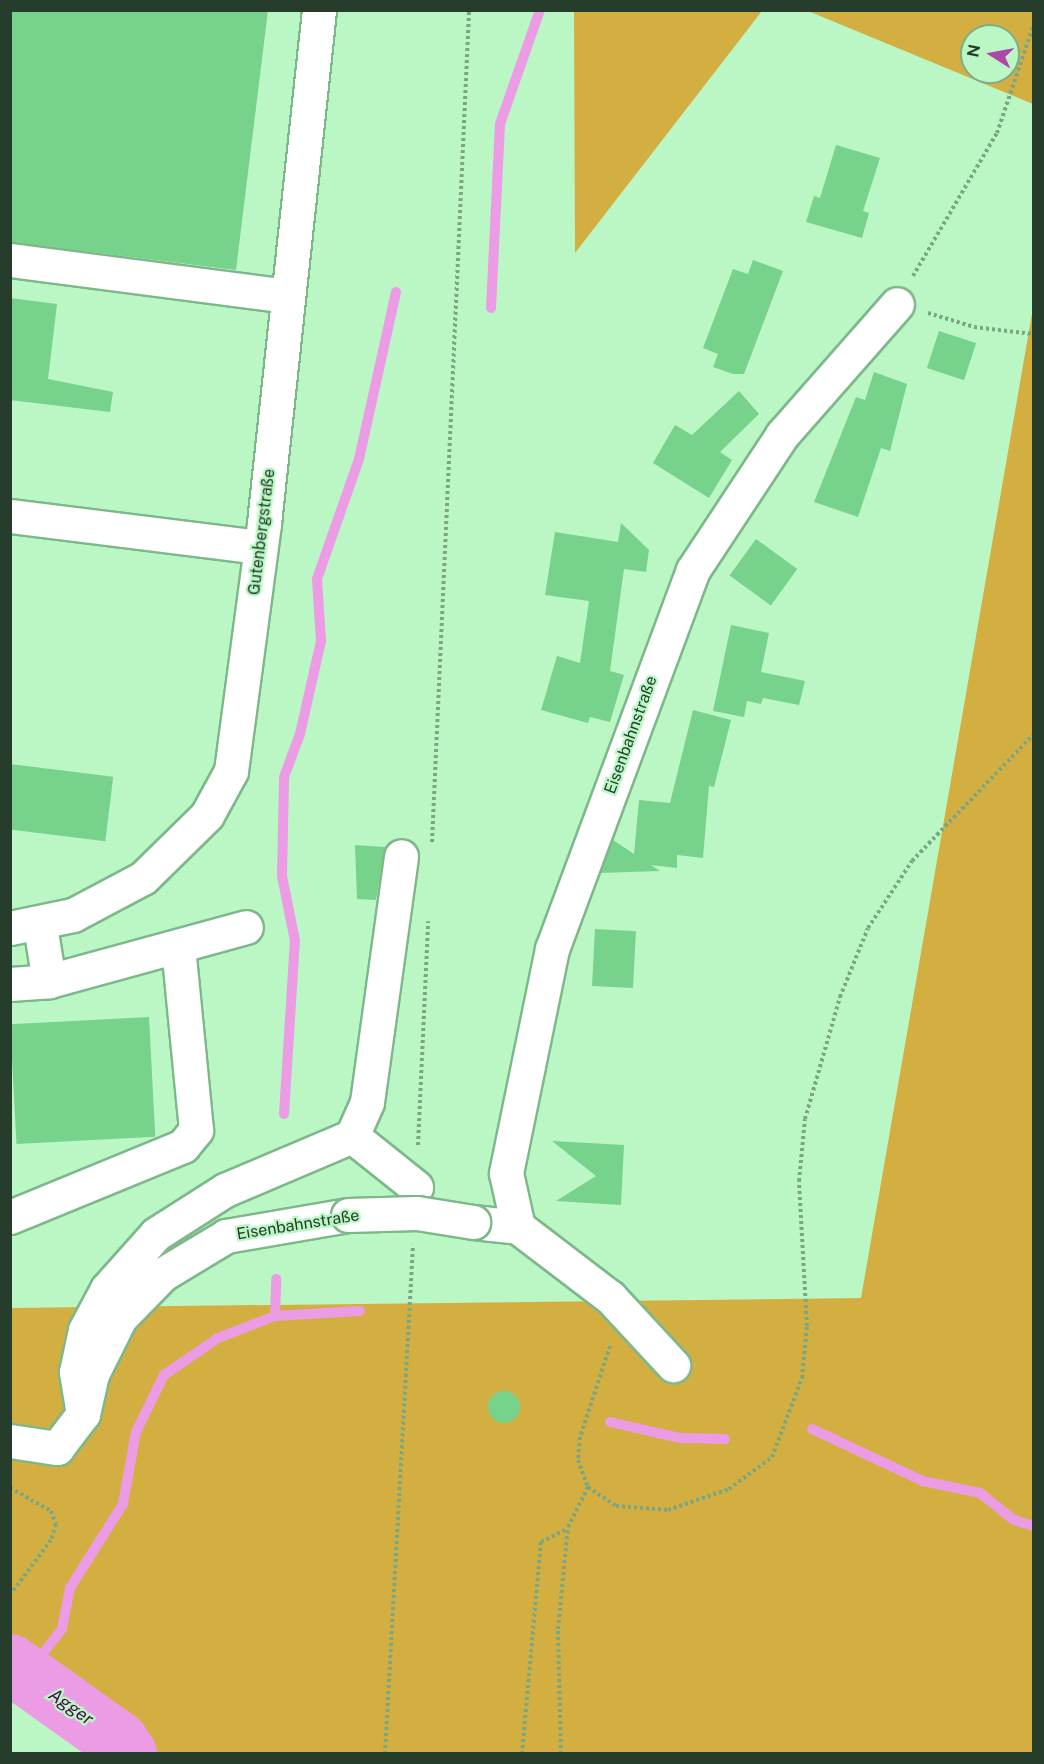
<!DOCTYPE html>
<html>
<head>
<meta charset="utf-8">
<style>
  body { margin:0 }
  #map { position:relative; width:1044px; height:1764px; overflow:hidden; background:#baf7c5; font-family:"Public Sans",sans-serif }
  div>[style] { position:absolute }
  .forest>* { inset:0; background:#d3af41 }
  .stream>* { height:10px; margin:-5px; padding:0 5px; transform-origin:5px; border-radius:5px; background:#eb9ce4 }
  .river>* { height:60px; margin:-30px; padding:0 30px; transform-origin:30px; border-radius:30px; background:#eb9ce4 }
  .building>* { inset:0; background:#77d28c; transform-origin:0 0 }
  .round { border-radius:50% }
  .path>* { height:4px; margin-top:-2px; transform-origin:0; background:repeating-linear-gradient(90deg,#7aa782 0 3px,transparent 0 6px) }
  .roads { filter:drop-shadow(2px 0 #7eb88a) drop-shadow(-2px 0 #7eb88a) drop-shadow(0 2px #7eb88a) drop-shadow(0 -2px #7eb88a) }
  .minor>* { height:33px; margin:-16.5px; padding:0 16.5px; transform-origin:16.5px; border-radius:16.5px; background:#fff }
  .bridges { filter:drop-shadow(2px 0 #7eb88a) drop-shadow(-2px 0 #7eb88a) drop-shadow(0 2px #7eb88a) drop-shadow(0 -2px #7eb88a) }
  .minor-bridge>* { height:33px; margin:-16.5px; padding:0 16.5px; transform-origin:16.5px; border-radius:16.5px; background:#fff }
  span { translate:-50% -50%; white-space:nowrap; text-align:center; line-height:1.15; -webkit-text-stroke:4.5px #baf7c5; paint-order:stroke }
  .street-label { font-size:16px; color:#253d2a }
  .water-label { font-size:18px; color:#4f074d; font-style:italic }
  .frame { position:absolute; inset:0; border:12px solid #253d2a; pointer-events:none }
  .north { position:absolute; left:960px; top:24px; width:60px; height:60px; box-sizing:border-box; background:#baf7c5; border:2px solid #7ead87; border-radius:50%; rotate:281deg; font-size:16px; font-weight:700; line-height:24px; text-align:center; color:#253d2a }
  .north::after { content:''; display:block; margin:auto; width:21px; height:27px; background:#af46a9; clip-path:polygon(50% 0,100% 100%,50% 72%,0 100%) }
</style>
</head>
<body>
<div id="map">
  <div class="forest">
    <div style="clip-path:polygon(574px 11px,762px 11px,575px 253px)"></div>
    <div style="clip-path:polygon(evenodd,808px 11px,1033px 11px,1033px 104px,808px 11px,972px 36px,1008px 36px,1008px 72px,972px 72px,972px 36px)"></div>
    <div style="clip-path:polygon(1033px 308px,1033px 1753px,106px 1753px,47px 1665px,11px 1634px,11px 1308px,861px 1298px)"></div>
  </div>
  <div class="stream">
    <div style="left:491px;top:308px;width:184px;rotate:-87.2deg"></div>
    <div style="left:500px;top:124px;width:121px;rotate:-70.7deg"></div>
    <div style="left:284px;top:1114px;width:173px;rotate:-86.4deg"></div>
    <div style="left:295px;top:941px;width:66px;rotate:-101.3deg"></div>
    <div style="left:282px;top:876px;width:99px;rotate:-88.8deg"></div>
    <div style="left:284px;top:777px;width:46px;rotate:-69.6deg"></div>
    <div style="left:300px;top:734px;width:95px;rotate:-77.3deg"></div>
    <div style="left:321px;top:641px;width:62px;rotate:-93.7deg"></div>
    <div style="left:317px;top:579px;width:127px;rotate:-70.7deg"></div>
    <div style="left:359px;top:459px;width:171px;rotate:-77.5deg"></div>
    <div style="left:275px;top:1316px;width:85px;rotate:-3.4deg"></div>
    <div style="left:610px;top:1422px;width:72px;rotate:12.9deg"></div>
    <div style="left:680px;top:1438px;width:45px;rotate:1.3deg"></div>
    <div style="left:812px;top:1429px;width:123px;rotate:25.1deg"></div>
    <div style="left:923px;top:1481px;width:58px;rotate:11.9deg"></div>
    <div style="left:980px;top:1493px;width:43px;rotate:38.5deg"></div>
    <div style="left:1014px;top:1520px;width:21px;rotate:17deg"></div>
    <div style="left:26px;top:1675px;width:58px;rotate:-52deg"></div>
    <div style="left:62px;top:1629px;width:42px;rotate:-79deg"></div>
    <div style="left:70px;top:1588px;width:99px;rotate:-57.8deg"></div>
    <div style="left:123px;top:1504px;width:73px;rotate:-79.8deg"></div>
    <div style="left:136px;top:1432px;width:64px;rotate:-63.8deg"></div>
    <div style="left:164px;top:1375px;width:65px;rotate:-34.4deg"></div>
    <div style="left:218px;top:1338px;width:61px;rotate:-21.1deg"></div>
    <div style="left:275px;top:1316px;width:37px;rotate:-88deg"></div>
  </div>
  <div class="river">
    <div style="left:10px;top:1664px;width:133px;rotate:35.5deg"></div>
    <div style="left:118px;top:1741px;width:16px;rotate:55deg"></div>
  </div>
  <div class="building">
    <div style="clip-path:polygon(10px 10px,268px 10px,236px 270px,10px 242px)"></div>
    <div style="clip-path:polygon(836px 145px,880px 158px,863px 211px,869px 213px,862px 238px,806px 222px,814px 196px,820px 198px)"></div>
    <div style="clip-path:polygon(753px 260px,783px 271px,744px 374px,733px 374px,713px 367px,718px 354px,703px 348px,733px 269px,748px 274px)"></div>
    <div style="clip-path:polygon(10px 298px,57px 304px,48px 379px,113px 392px,110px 412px,10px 400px)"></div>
    <div style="left:939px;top:331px;width:39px;height:39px;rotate:18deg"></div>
    <div style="clip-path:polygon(874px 372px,907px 384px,890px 451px,881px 448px,858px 517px,814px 502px,856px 397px,865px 400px)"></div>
    <div style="clip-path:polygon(739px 391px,759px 414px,720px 452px,732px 460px,709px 498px,653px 463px,675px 425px,692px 435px)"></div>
    <div style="clip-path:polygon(621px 523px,649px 550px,646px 572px,624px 569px,610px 671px,624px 675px,610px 722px,590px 717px,588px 723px,541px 710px,557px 656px,580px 663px,589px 601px,545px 595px,555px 532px,618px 542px)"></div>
    <div style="left:756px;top:539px;width:51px;height:45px;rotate:36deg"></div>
    <div style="clip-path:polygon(731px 625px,769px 633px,761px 672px,805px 681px,799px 705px,763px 698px,761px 704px,747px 701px,744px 717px,713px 711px)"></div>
    <div style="clip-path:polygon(693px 710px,731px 720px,714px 787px,709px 786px,703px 858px,677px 855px,677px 868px,651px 865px,660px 871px,600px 873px,613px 840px,634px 854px,639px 800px,670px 803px)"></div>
    <div style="left:10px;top:764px;width:104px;height:65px;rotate:7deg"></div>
    <div style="clip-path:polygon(355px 845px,385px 847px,376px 900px,357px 899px)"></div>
    <div style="left:595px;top:929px;width:41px;height:57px;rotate:3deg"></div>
    <div style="left:149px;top:1017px;width:120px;height:139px;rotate:87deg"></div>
    <div style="clip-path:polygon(552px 1141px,624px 1145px,621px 1205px,556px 1201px,596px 1176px)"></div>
    <div class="round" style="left:488px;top:1391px;width:32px;height:32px"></div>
  </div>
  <div class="path">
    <div style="left:913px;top:276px;width:166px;rotate:-59.6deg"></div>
    <div style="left:997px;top:133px;width:115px;rotate:-71.3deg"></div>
    <div style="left:928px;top:313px;width:48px;rotate:16.9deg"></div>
    <div style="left:974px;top:327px;width:60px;rotate:6.7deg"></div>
    <div style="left:432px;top:842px;width:833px;rotate:-87.45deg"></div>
    <div style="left:418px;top:1145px;width:224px;rotate:-87.4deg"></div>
    <div style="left:610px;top:1346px;width:96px;rotate:108.2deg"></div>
    <div style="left:580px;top:1437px;width:23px;rotate:95deg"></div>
    <div style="left:578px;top:1460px;width:29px;rotate:70deg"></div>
    <div style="left:588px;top:1487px;width:34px;rotate:34deg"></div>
    <div style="left:616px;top:1506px;width:52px;rotate:4.4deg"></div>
    <div style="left:668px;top:1510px;width:65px;rotate:-19deg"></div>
    <div style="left:729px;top:1489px;width:54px;rotate:-36.7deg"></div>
    <div style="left:772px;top:1457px;width:85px;rotate:-69.2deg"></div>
    <div style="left:802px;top:1378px;width:52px;rotate:-84.5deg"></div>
    <div style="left:807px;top:1326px;width:145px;rotate:-93.2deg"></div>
    <div style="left:799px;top:1181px;width:62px;rotate:-84.5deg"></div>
    <div style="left:805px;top:1119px;width:127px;rotate:-74deg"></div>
    <div style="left:840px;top:997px;width:74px;rotate:-67.9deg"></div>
    <div style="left:868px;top:928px;width:80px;rotate:-56.7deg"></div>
    <div style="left:912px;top:861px;width:176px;rotate:-46.2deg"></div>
    <div style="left:10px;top:1488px;width:47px;rotate:29.3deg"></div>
    <div style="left:51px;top:1511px;width:14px;rotate:69deg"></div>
    <div style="left:56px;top:1524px;width:17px;rotate:107deg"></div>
    <div style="left:51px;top:1540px;width:69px;rotate:126.7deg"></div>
    <div style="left:385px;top:1754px;width:510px;rotate:-86.85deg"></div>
    <div style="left:522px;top:1754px;width:213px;rotate:-84.9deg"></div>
    <div style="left:541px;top:1542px;width:30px;rotate:-27deg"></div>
    <div style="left:561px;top:1754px;width:125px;rotate:-91.4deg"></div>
    <div style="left:558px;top:1629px;width:102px;rotate:-84.4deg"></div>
    <div style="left:568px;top:1527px;width:45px;rotate:-63.4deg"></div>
  </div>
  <div class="roads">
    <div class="minor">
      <div style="left:10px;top:260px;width:280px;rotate:7.4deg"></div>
      <div style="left:10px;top:516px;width:252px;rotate:7.1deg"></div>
      <div style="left:40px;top:926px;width:56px;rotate:80.7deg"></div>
      <div style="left:49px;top:981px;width:204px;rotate:-15.3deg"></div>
      <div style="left:10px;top:928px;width:64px;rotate:-11.7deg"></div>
      <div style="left:73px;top:915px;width:79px;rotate:-27.9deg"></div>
      <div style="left:143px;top:878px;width:90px;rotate:-44.5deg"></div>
      <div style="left:207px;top:815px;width:50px;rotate:-61.4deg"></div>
      <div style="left:231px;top:771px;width:250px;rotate:-82.4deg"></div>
      <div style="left:264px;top:523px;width:516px;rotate:-83.88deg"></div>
      <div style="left:10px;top:984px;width:39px;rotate:-4deg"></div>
      <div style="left:352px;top:1136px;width:37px;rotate:-66deg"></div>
      <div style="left:367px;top:1102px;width:248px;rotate:-82.1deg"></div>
      <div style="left:10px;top:1217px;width:187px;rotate:-22.3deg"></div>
      <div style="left:183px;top:1146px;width:21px;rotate:-51deg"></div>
      <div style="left:196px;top:1130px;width:183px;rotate:-95.6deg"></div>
      <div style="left:473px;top:1222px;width:45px;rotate:6.3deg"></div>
      <div style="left:518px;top:1227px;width:116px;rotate:37.3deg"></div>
      <div style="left:610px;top:1297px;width:93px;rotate:47.2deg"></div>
      <div style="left:518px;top:1227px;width:55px;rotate:-102.5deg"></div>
      <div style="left:506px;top:1173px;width:229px;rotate:-78.4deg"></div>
      <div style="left:552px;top:949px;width:404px;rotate:-69.6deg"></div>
      <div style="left:693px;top:570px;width:162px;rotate:-56.6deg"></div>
      <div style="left:782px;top:435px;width:174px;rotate:-48.7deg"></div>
      <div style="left:83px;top:1414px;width:43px;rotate:-99.5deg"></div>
      <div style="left:76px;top:1372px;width:43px;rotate:-77.9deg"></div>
      <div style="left:85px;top:1330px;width:47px;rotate:-61.8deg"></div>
      <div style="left:107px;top:1289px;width:74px;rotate:-48.3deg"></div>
      <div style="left:156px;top:1234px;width:82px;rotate:-32.5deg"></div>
      <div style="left:225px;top:1190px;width:138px;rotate:-23deg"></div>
      <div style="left:352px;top:1136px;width:82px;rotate:38.6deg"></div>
      <div style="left:10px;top:1441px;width:48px;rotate:8.5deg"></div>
      <div style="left:57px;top:1448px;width:43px;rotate:-52.6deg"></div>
      <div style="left:83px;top:1414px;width:41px;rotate:-77.3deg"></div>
      <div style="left:92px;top:1374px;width:63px;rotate:-63.4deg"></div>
      <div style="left:120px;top:1318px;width:62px;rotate:-45.7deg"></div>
      <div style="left:163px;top:1274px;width:74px;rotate:-31.1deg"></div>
      <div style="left:226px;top:1236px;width:124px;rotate:-9.8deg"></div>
    </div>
  </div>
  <div class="bridges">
    <div class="minor-bridge">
      <div style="left:348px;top:1215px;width:69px;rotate:-1.7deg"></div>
      <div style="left:417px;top:1213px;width:57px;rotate:9.1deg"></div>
    </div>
  </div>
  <div class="street-label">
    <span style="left:262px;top:532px;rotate:-83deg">Gutenbergstraße</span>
    <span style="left:631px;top:735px;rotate:-70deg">Eisenbahnstraße</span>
    <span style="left:298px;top:1225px;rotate:-9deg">Eisenbahnstraße</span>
  </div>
  <div class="water-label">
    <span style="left:71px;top:1707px;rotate:35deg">Agger</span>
  </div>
  <div class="frame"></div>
  <div class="north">N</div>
</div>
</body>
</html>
